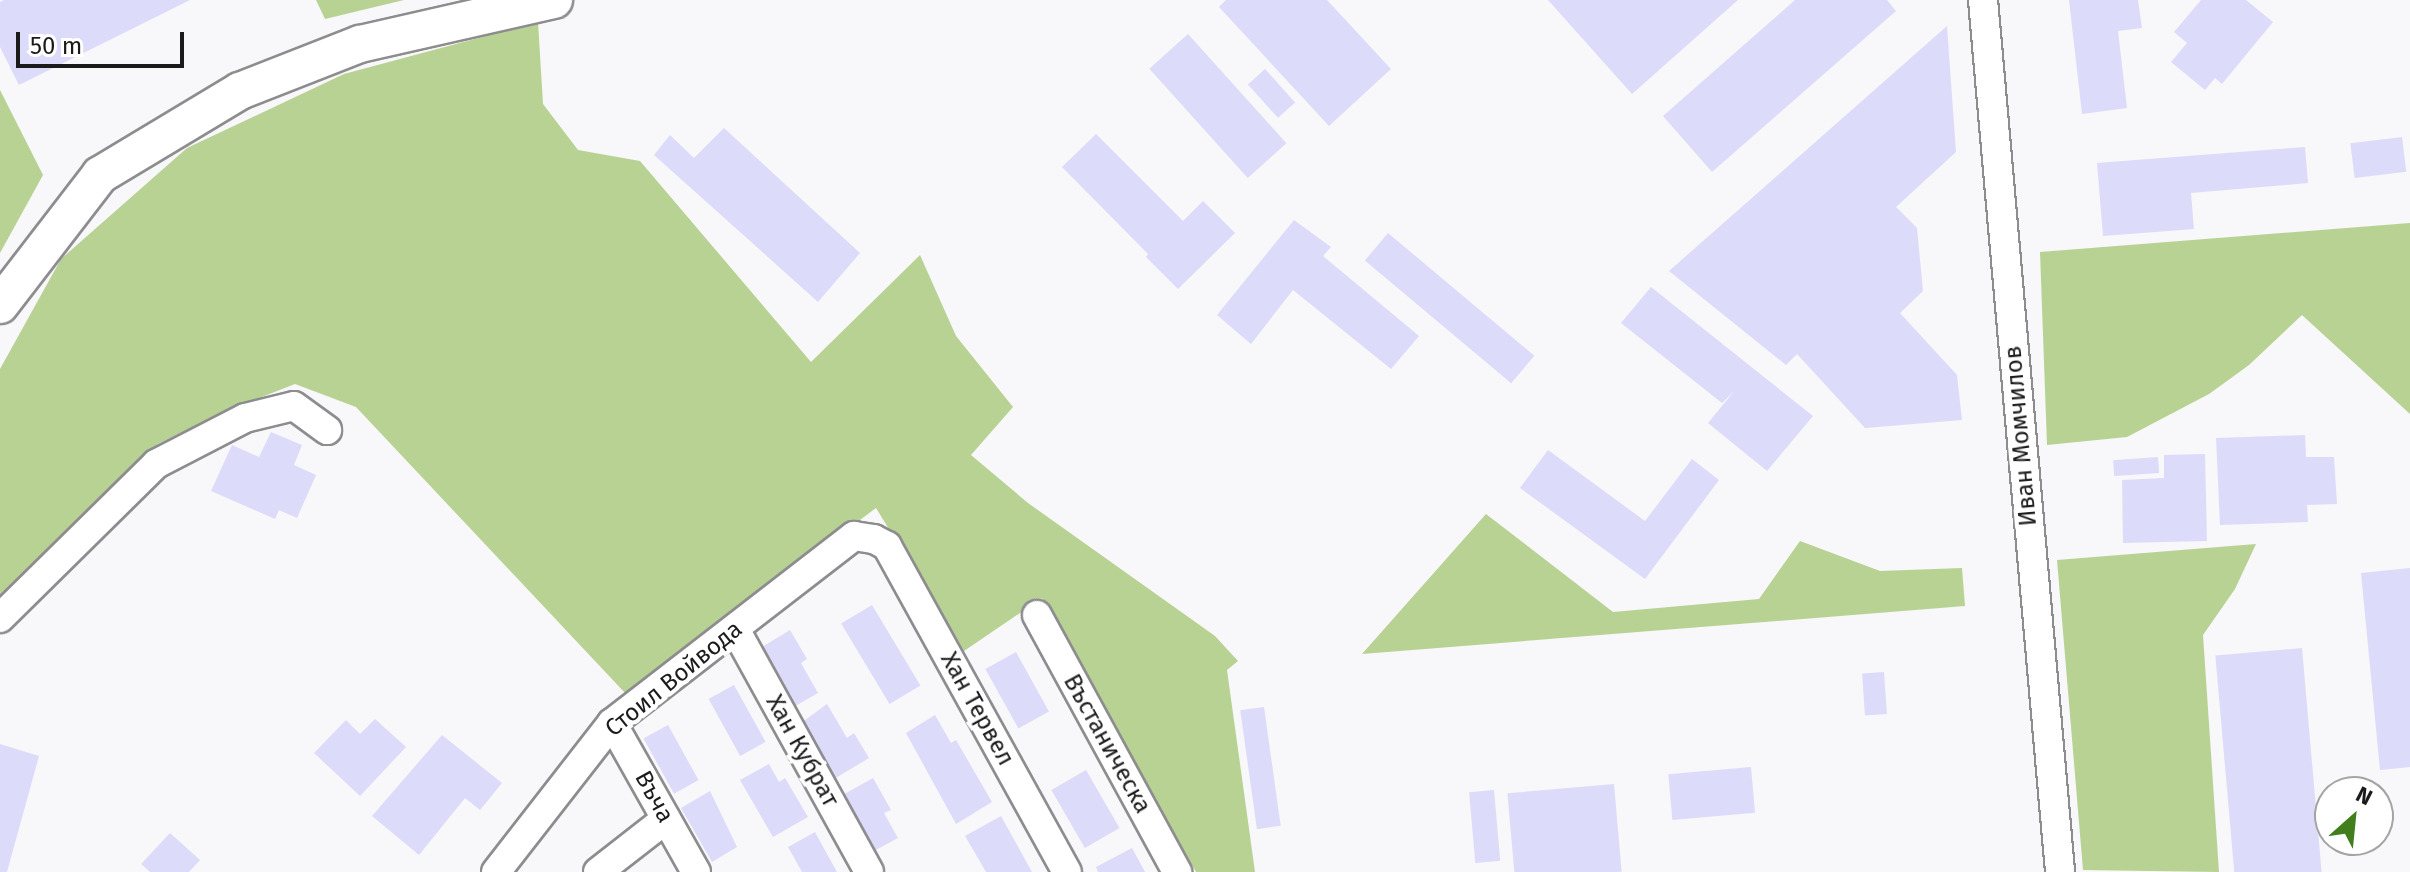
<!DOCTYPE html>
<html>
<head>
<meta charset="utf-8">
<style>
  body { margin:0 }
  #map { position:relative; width:2410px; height:872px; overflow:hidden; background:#f8f7f9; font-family:"Fira Sans",sans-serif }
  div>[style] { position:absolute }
  .green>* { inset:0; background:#b7d293 }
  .building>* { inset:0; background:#dddbfa; transform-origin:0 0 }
  .roads { filter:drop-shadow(2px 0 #8d8d8f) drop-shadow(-2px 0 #8d8d8f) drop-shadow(0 2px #8d8d8f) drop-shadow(0 -2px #8d8d8f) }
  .minor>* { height:28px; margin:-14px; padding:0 14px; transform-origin:14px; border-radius:14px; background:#fff }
  .major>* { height:36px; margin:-18px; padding:0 18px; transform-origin:18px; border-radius:18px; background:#fff }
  span { translate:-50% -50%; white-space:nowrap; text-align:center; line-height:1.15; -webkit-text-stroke:8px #fff; paint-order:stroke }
  .street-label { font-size:24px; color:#1b1b1b }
  .north { position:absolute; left:2314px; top:776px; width:80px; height:80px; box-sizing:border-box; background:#fff; border:2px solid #a4a4a4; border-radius:50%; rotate:27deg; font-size:22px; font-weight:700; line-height:32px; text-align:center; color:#1b1b1b }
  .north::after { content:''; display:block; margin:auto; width:28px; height:36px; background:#427f1c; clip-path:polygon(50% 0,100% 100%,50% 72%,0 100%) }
  .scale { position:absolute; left:16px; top:32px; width:168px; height:36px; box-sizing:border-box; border:4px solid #1b1b1b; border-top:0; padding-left:10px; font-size:24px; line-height:28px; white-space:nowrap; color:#1b1b1b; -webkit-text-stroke:6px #fff; paint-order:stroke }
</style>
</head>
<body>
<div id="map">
  <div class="green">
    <div style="clip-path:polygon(316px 0,404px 0,325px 19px)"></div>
    <div style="clip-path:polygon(538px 22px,543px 104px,578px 150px,640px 161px,811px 362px,920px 255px,956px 336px,1013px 407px,971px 455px,1028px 503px,1215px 636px,1238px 661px,1227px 670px,1255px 872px,1196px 872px,1042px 598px,964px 651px,876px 508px,626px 694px,356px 407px,295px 384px,221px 413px,158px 444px,103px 495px,22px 584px,0 601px,0 369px,61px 259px,187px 148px,344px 74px)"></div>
    <div style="clip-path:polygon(0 90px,43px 175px,0 253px)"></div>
    <div style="clip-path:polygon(2410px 223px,2410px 414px,2302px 315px,2249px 365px,2209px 394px,2127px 437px,2047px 445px,2040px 252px)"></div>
    <div style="clip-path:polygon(1486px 514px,1613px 612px,1759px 599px,1800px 541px,1880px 571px,1962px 568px,1965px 606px,1362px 654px)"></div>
    <div style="clip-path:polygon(2256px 544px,2235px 589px,2203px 635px,2219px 872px,2083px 870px,2057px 560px)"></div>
  </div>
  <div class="building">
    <div style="clip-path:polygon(4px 0,190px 0,19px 85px,0 47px,0 2px)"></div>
    <div style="clip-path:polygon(1226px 0,1327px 0,1391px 69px,1329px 126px,1219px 7px)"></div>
    <div style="clip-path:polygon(1548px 0,1738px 0,1632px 94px)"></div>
    <div style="clip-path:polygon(1795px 0,1887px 0,1896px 11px,1712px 172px,1663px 116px)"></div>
    <div style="clip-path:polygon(2069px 0,2138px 0,2142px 28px,2118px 31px,2127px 108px,2082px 114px)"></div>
    <div style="clip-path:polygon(2201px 0,2246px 0,2273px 22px,2222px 84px,2215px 78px,2205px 90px,2171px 62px,2187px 43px,2174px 32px)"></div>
    <div style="clip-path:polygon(1947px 26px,1956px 152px,1896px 207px,1917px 228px,1923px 291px,1900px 313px,1957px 375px,1962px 420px,1865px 428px,1797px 354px,1786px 365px,1669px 271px)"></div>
    <div style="left:1188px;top:34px;width:147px;height:52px;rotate:48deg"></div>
    <div style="left:1265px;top:69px;width:45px;height:23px;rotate:48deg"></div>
    <div style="clip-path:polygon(724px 128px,860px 253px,818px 302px,654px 155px,670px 135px,694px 158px)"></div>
    <div style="clip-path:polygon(1096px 134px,1183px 221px,1203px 201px,1235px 233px,1178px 289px,1146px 257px,1148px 254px,1062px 167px)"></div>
    <div style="left:2402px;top:137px;width:35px;height:52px;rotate:83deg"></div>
    <div style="clip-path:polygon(2305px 147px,2308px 183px,2191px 193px,2194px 229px,2103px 236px,2097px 163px)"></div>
    <div style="clip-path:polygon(1294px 220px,1331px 247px,1323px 256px,1419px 336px,1391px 369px,1293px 290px,1251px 344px,1217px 315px)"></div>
    <div style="left:1388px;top:233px;width:191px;height:36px;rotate:40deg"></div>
    <div style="clip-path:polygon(1651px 287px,1813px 416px,1767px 471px,1708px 423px,1735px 390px,1722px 403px,1621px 323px)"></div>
    <div style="clip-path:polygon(271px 432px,302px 445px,294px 465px,316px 475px,297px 518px,279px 510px,275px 519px,211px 491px,232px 445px,259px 457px)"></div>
    <div style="clip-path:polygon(2305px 435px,2306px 457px,2334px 457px,2337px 504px,2307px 505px,2308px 522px,2220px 525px,2216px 438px)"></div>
    <div style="clip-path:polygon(1548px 450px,1645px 521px,1692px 459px,1719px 480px,1645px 579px,1520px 488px)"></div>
    <div style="clip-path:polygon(2205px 454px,2207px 541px,2123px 543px,2122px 480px,2164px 478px,2164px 455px)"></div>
    <div style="left:2158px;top:457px;width:16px;height:45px;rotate:86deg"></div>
    <div style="clip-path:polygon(2410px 568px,2410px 767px,2380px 770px,2361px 573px)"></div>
    <div style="left:872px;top:605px;width:94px;height:36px;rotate:59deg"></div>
    <div style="clip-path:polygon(790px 630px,807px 659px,801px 663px,818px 693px,792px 708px,757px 650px)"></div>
    <div style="left:2302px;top:648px;width:225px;height:87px;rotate:85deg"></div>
    <div style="left:1016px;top:652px;width:68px;height:35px;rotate:61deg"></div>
    <div style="left:1884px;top:672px;width:42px;height:22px;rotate:86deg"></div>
    <div style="left:734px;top:685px;width:65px;height:29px;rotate:61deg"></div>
    <div style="clip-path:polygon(827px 704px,847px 738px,854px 733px,869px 758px,834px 779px,801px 723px)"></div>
    <div style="left:1264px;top:707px;width:120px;height:24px;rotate:82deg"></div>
    <div style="clip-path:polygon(935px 715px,951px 743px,956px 740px,992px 802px,956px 824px,906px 733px)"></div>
    <div style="clip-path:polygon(375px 719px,406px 747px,360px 796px,314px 753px,346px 720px,360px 734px)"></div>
    <div style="left:668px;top:725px;width:63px;height:28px;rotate:61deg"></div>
    <div style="clip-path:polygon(442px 735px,502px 783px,480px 810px,465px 798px,419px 855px,372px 816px)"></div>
    <div style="clip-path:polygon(0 744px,39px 756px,7px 872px,0 872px)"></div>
    <div style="clip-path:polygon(769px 764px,779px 782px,785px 778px,808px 817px,773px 837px,740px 780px)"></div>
    <div style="left:1751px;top:767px;width:46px;height:83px;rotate:85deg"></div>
    <div style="left:1086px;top:770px;width:67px;height:40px;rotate:60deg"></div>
    <div style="clip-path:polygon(873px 778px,891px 810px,884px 813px,898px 838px,872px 852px,841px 796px)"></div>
    <div style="left:1614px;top:784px;width:88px;height:107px;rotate:85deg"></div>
    <div style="left:1494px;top:790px;width:71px;height:25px;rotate:85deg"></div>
    <div style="clip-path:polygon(710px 791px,737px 847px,712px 862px,681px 808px)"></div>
    <div style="clip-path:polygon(1001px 816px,1032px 872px,986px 872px,965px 836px)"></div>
    <div style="clip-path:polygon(815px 832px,827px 854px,837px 872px,802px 872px,788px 847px)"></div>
    <div style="clip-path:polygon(170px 833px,200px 860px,189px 872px,150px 872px,141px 864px)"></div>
    <div style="clip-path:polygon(1132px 848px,1145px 872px,1098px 872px,1096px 867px)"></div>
  </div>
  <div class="roads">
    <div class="minor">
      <div style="left:1983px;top:0;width:875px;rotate:84.95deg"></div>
      <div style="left:1037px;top:615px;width:293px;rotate:61.4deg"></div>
      <div style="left:0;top:618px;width:219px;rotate:-44.6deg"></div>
      <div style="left:156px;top:464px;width:100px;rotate:-27.3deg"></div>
      <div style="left:245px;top:418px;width:50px;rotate:-13.8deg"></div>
      <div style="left:294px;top:406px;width:41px;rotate:36deg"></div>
      <div style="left:735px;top:629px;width:277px;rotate:61.1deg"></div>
      <div style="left:612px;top:723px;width:171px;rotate:60.6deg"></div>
      <div style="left:496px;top:872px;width:189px;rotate:-52.1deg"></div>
      <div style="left:612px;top:723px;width:306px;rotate:-37.7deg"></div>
      <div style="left:854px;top:536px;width:20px;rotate:9deg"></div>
      <div style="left:874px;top:539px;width:15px;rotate:28deg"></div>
      <div style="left:887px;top:546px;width:372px;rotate:61.1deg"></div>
      <div style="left:598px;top:872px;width:86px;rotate:-37.9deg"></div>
    </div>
    <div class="major">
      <div style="left:0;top:305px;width:164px;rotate:-52.4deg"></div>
      <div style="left:100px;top:175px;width:163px;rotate:-31deg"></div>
      <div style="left:240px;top:91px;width:129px;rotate:-21.4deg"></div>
      <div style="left:360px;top:44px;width:199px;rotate:-12.8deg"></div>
    </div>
  </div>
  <div class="street-label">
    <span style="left:2021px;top:436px;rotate:-95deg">Иван Момчилов</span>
    <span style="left:674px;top:679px;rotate:-39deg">Стоил Войвода</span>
    <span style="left:977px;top:709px;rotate:61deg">Хан Тервел</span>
    <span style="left:1107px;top:744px;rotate:61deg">Въстаническа</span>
    <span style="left:802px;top:751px;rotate:61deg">Хан Кубрат</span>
    <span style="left:654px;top:797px;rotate:61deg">Въча</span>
  </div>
  <div class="north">N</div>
  <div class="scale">50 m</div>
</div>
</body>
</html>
